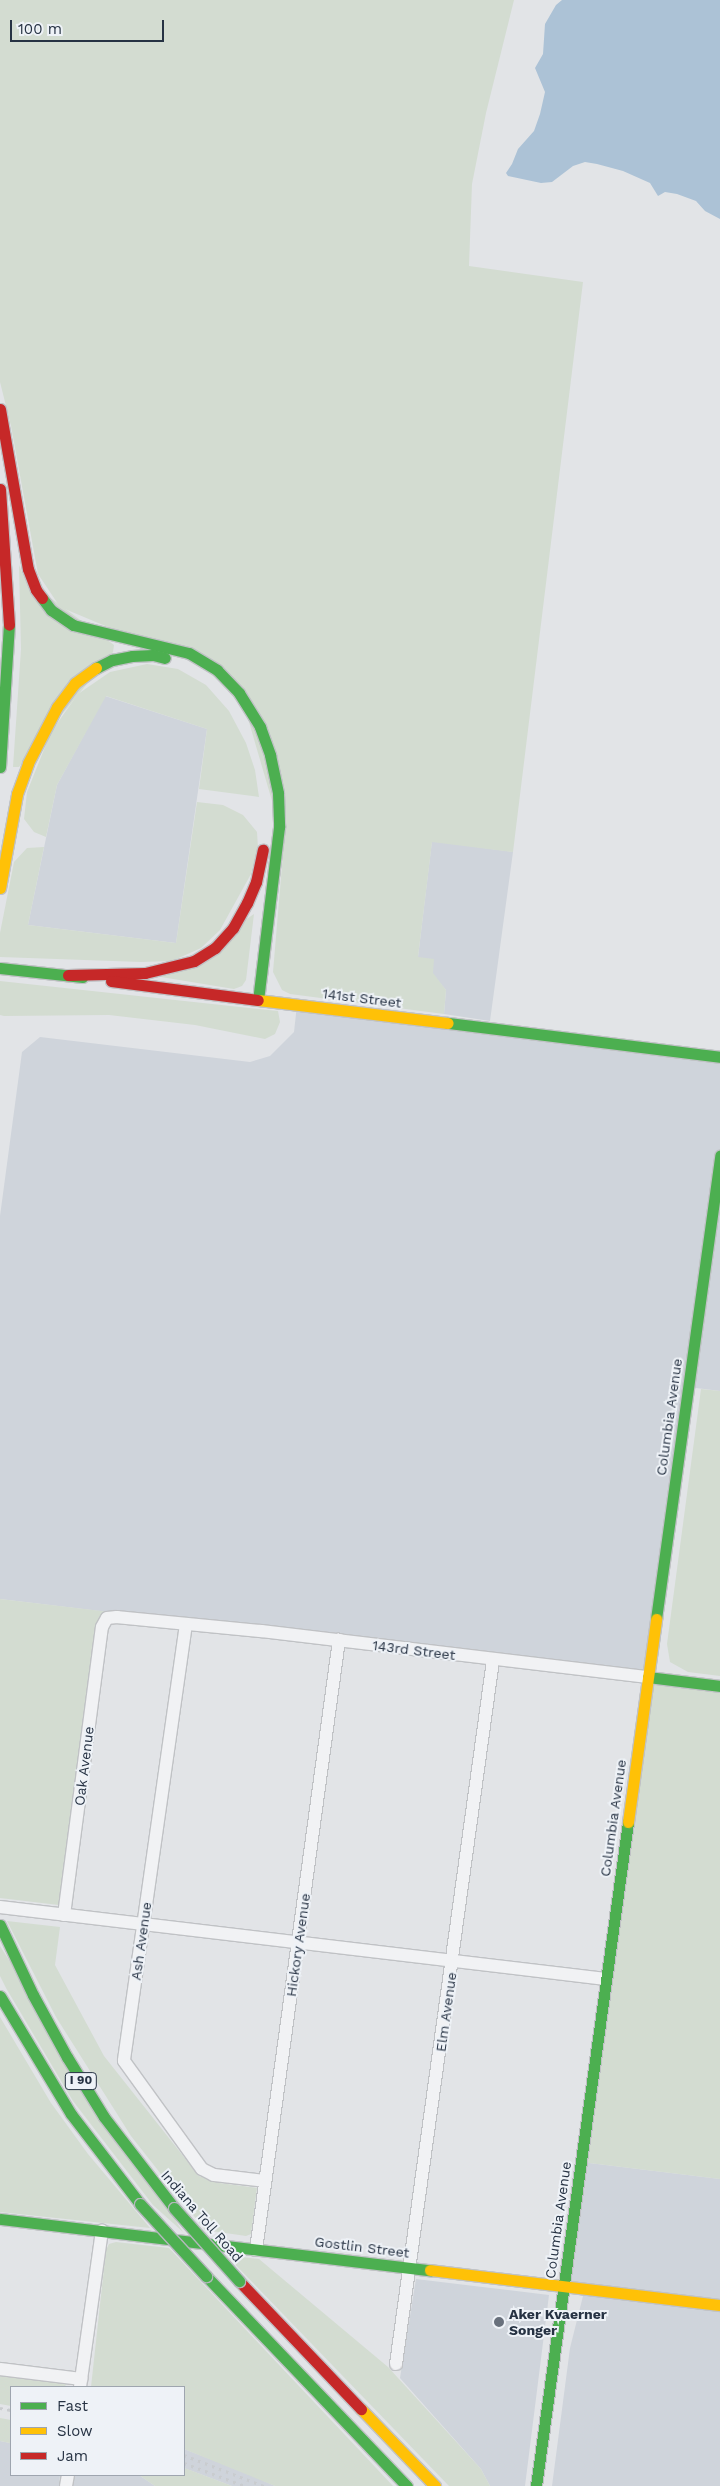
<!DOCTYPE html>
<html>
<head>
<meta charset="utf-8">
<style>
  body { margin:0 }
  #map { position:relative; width:720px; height:2486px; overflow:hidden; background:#e2e4e7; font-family:"Work Sans",sans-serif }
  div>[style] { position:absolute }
  .built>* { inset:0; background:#cfd4db }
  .green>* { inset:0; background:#d3dcd1 }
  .water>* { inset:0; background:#acc2d6 }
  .roads { filter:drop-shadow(1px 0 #c0c2c5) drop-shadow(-1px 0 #c0c2c5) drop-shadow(0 1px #c0c2c5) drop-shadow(0 -1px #c0c2c5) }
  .street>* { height:12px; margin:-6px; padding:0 6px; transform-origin:6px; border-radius:6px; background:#f1f2f4 }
  .fast>* { height:11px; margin:-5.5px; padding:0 5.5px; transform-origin:5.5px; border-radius:5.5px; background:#4caf50 }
  .slow>* { height:11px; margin:-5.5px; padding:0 5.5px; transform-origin:5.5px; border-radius:5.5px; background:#ffc107 }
  .jam>* { height:11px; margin:-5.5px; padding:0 5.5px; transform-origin:5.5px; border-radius:5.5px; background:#c62828 }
  .rail>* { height:3px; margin-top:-1.5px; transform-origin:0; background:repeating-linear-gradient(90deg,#c9cccf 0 2.5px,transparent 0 7.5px) }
  .bridges { filter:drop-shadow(1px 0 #b4b7bc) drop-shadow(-1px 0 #b4b7bc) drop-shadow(0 1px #b4b7bc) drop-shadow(0 -1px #b4b7bc) }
  .fast-bridge>* { height:11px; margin:-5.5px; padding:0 5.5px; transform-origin:5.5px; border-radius:5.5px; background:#4caf50 }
  .dots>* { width:14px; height:14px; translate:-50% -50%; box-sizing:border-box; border:2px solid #eef2f7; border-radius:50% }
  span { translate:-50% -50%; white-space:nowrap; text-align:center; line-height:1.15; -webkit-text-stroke:4px #eef2f7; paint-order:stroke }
  .shield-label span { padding:1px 4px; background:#eef2f7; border:1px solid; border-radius:4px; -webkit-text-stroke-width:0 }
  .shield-label { font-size:12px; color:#263243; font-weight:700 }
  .street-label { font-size:14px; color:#263243 }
  .poi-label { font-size:14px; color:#263243; font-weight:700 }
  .left { translate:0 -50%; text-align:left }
  .legend { position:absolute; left:10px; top:2386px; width:175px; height:90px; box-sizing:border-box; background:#eef2f7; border:1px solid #9ea5af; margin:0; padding:6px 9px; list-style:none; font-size:15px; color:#263243 }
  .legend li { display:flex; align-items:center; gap:10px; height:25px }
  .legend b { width:25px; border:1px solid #9ea5af }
  .scale { position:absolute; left:10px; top:20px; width:154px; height:22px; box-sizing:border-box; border:2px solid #263243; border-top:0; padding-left:6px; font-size:15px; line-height:18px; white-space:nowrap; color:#263243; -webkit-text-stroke:4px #eef2f7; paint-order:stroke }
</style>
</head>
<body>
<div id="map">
  <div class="built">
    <div style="clip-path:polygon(105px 696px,207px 729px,176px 943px,28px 925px,57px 785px)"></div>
    <div style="clip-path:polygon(432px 841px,513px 852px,490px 1021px,444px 1014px,446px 990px,418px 957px)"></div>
    <div style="clip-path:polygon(297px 1005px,720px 1057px,720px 1391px,688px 1387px,648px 1677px,0 1599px,0 1216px,22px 1052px,40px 1037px,250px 1062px,270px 1056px,294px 1032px)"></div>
    <div style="clip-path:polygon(581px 2162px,720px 2179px,720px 2486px,552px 2486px,570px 2348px,585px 2288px,564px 2286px)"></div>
    <div style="clip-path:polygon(416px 2279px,549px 2295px,525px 2486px,490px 2486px,481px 2469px,400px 2378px)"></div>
    <div style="clip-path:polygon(0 2441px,10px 2443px,11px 2475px,60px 2475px,59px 2486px,0 2486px)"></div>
    <div style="clip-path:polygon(184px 2449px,244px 2472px,275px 2486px,232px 2486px,184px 2468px)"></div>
    <div style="clip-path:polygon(75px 2475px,139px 2475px,155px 2486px,73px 2486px)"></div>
  </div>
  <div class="green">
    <div style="clip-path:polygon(0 0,514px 0,486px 113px,472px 184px,469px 266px,583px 282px,513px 852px,432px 842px,418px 957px,434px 959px,433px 973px,446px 990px,444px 1014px,290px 994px,282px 990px,273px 972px,284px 842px,237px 681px,60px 607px,38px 574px,11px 426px,0 382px)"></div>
    <div style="clip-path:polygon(19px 565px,25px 579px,114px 645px,113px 652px,19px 767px,13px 767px,21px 649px)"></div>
    <div style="clip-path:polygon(147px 664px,178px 669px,206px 685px,229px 711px,246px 743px,255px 770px,259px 797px,199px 789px,207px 729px,106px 696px,57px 785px,46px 837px,34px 832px,24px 819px,27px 792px,51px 732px,78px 694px,110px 672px)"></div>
    <div style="clip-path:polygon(197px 802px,223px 805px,243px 815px,257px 832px,258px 848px,251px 874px,220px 930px,201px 948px,172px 961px,141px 962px,0 957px,0 933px,14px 862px,27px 848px,44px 847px,28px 925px,176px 943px)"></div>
    <div style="clip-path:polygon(254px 914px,246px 980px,242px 986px,234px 989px,161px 977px)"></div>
    <div style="clip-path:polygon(0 981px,278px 1011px,280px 1022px,275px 1034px,265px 1039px,195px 1025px,109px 1015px,4px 1016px,0 1015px)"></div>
    <div style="clip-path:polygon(701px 1389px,720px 1391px,720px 1676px,688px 1672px,670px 1662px,667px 1644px)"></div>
    <div style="clip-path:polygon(0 1599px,110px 1612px,67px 1906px,0 1898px)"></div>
    <div style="clip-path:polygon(648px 1677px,720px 1686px,720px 2179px,581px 2162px)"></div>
    <div style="clip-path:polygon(7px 1921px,60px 1927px,55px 1965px,104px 2056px,199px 2176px,220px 2183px,257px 2188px,251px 2234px,246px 2236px,205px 2230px,131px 2136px,56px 2017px)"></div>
    <div style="clip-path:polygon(0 1946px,183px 2232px,153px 2205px,73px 2101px,6px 1988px,0 1976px)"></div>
    <div style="clip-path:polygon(0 2017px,51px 2103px,88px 2154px,150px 2228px,0 2212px)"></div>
    <div style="clip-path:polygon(116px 2242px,169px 2248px,393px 2486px,275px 2486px,184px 2449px,184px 2387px,91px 2387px,106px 2250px,109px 2244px)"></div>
    <div style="clip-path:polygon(226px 2255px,259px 2259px,388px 2367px,481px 2469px,490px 2486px,449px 2486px)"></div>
    <div style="clip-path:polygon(0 2376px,66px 2384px,65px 2387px,11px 2387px,11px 2406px,0 2404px)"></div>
    <div style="clip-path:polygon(0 2418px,11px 2420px,11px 2448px,10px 2443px,0 2441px)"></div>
    <div style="clip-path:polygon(184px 2468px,187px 2469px,232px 2486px,155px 2486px,139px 2475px,184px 2475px)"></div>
  </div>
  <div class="water">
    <div style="clip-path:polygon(562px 0,720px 0,720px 219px,705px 211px,696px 201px,677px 194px,665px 192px,658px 196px,650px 183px,623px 171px,597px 164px,585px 162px,573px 166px,552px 182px,541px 183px,508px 176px,506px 173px,512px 164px,518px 149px,534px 131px,540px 114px,545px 92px,535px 68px,543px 54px,545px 24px,556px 5px)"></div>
  </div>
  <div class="roads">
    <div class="street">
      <div style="left:186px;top:1624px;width:441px;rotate:98.1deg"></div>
      <div style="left:124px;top:2061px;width:133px;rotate:54.2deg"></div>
      <div style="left:202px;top:2169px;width:13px;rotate:27deg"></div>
      <div style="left:214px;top:2175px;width:51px;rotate:6.7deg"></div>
      <div style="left:0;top:1907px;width:610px;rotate:6.78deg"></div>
      <div style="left:64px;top:1915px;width:290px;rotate:-82.5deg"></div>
      <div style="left:102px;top:1627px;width:10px;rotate:-61deg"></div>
      <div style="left:107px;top:1618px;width:10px;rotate:-6deg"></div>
      <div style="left:117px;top:1617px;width:145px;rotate:5.6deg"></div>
      <div style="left:261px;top:1631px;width:390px;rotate:6.8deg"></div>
      <div style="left:256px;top:2250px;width:616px;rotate:-82.25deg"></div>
      <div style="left:396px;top:2364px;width:711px;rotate:-82.15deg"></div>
      <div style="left:0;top:2369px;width:82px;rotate:7deg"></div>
      <div style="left:80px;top:2387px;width:158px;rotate:-82deg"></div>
      <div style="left:66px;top:2486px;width:11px;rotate:-80deg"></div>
    </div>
    <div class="fast">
      <div style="left:42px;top:598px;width:15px;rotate:53deg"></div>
      <div style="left:51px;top:610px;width:27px;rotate:34deg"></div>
      <div style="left:73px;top:625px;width:119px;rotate:13.6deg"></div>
      <div style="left:189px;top:653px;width:33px;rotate:31deg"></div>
      <div style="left:217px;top:670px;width:32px;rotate:46deg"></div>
      <div style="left:239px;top:693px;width:40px;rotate:58deg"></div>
      <div style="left:260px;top:727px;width:30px;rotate:70deg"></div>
      <div style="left:270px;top:755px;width:39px;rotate:78deg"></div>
      <div style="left:278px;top:793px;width:34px;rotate:88deg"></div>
      <div style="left:279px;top:827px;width:174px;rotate:96.9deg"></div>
      <div style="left:96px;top:668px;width:18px;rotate:-27deg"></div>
      <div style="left:112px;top:660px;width:20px;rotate:-11deg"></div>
      <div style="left:132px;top:656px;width:21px;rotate:-3deg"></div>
      <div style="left:153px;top:655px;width:12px;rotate:14deg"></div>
      <div style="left:0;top:767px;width:142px;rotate:-86.4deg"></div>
      <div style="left:0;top:968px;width:83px;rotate:6.2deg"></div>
      <div style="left:448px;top:1023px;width:274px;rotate:7.1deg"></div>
      <div style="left:656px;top:1619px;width:468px;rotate:-82.1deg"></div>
      <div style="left:648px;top:1677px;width:73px;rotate:7.1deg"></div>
      <div style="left:0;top:1925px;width:77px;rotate:64.8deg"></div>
      <div style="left:33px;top:1995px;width:71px;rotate:61.3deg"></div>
      <div style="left:67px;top:2057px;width:70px;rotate:58.3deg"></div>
      <div style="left:104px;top:2117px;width:115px;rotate:52.4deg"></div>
      <div style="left:0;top:1996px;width:138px;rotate:59deg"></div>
      <div style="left:71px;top:2114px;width:113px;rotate:52.5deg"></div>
      <div style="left:0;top:2219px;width:433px;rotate:6.8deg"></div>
      <div style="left:206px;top:2276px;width:291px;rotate:46.3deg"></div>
      <div style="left:536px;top:2486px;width:670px;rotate:-82.11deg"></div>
    </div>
    <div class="slow">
      <div style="left:0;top:888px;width:96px;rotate:-79.7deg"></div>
      <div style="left:17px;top:794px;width:33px;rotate:-70deg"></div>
      <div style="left:28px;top:763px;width:63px;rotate:-62.6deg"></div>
      <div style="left:57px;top:707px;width:30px;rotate:-53deg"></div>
      <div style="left:75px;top:683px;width:26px;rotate:-36deg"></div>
      <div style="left:258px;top:1000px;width:191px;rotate:6.9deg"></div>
      <div style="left:628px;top:1822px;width:205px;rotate:-82.1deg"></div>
      <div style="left:430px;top:2270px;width:292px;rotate:6.9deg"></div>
      <div style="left:361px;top:2409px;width:107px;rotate:46.1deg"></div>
    </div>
    <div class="jam">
      <div style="left:0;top:409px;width:162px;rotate:80.1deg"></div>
      <div style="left:28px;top:569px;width:22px;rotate:69deg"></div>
      <div style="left:36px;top:590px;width:10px;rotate:53deg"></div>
      <div style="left:0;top:489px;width:136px;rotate:86.2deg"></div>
      <div style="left:68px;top:975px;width:77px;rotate:-1.5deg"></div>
      <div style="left:145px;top:973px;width:50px;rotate:-13.8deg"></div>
      <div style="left:194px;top:961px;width:25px;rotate:-32deg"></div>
      <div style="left:215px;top:948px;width:27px;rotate:-48deg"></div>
      <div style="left:233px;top:928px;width:29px;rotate:-61deg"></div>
      <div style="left:247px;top:903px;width:23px;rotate:-67deg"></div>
      <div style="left:256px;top:882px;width:33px;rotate:-78deg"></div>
      <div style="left:111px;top:981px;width:148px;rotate:7.4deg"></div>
      <div style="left:239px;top:2281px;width:177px;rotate:46.4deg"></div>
    </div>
  </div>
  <div class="rail">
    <div style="left:0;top:2408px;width:11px;rotate:10deg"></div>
    <div style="left:184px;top:2455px;width:86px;rotate:21.2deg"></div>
    <div style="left:184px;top:2463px;width:65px;rotate:20.7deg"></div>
  </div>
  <div class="bridges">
    <div class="fast-bridge">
      <div style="left:140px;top:2204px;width:98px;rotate:47.5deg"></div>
      <div style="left:174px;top:2208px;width:98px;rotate:48.3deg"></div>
    </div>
  </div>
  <div class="dots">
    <div style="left:499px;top:2322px;background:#68707c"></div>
  </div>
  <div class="shield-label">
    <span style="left:81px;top:2081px">I 90</span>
  </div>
  <div class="street-label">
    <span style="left:362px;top:998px;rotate:7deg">141st Street</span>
    <span style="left:669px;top:1417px;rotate:-82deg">Columbia Avenue</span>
    <span style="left:414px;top:1650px;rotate:7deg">143rd Street</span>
    <span style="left:84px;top:1766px;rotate:-83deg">Oak Avenue</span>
    <span style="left:613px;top:1818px;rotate:-82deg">Columbia Avenue</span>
    <span style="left:141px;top:1941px;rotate:-82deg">Ash Avenue</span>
    <span style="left:298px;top:1945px;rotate:-82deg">Hickory Avenue</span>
    <span style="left:446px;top:2012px;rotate:-82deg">Elm Avenue</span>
    <span style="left:202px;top:2216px;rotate:49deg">Indiana Toll Road</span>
    <span style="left:558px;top:2220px;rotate:-82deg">Columbia Avenue</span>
    <span style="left:362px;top:2247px;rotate:7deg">Gostlin Street</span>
  </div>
  <div class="poi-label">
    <span class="left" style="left:509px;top:2322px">Aker Kvaerner<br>Songer</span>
  </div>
  <ul class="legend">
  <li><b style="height:6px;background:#4caf50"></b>Fast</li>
  <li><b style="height:6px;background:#ffc107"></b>Slow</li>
  <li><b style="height:6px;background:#c62828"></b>Jam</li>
  </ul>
  <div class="scale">100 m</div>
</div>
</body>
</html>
